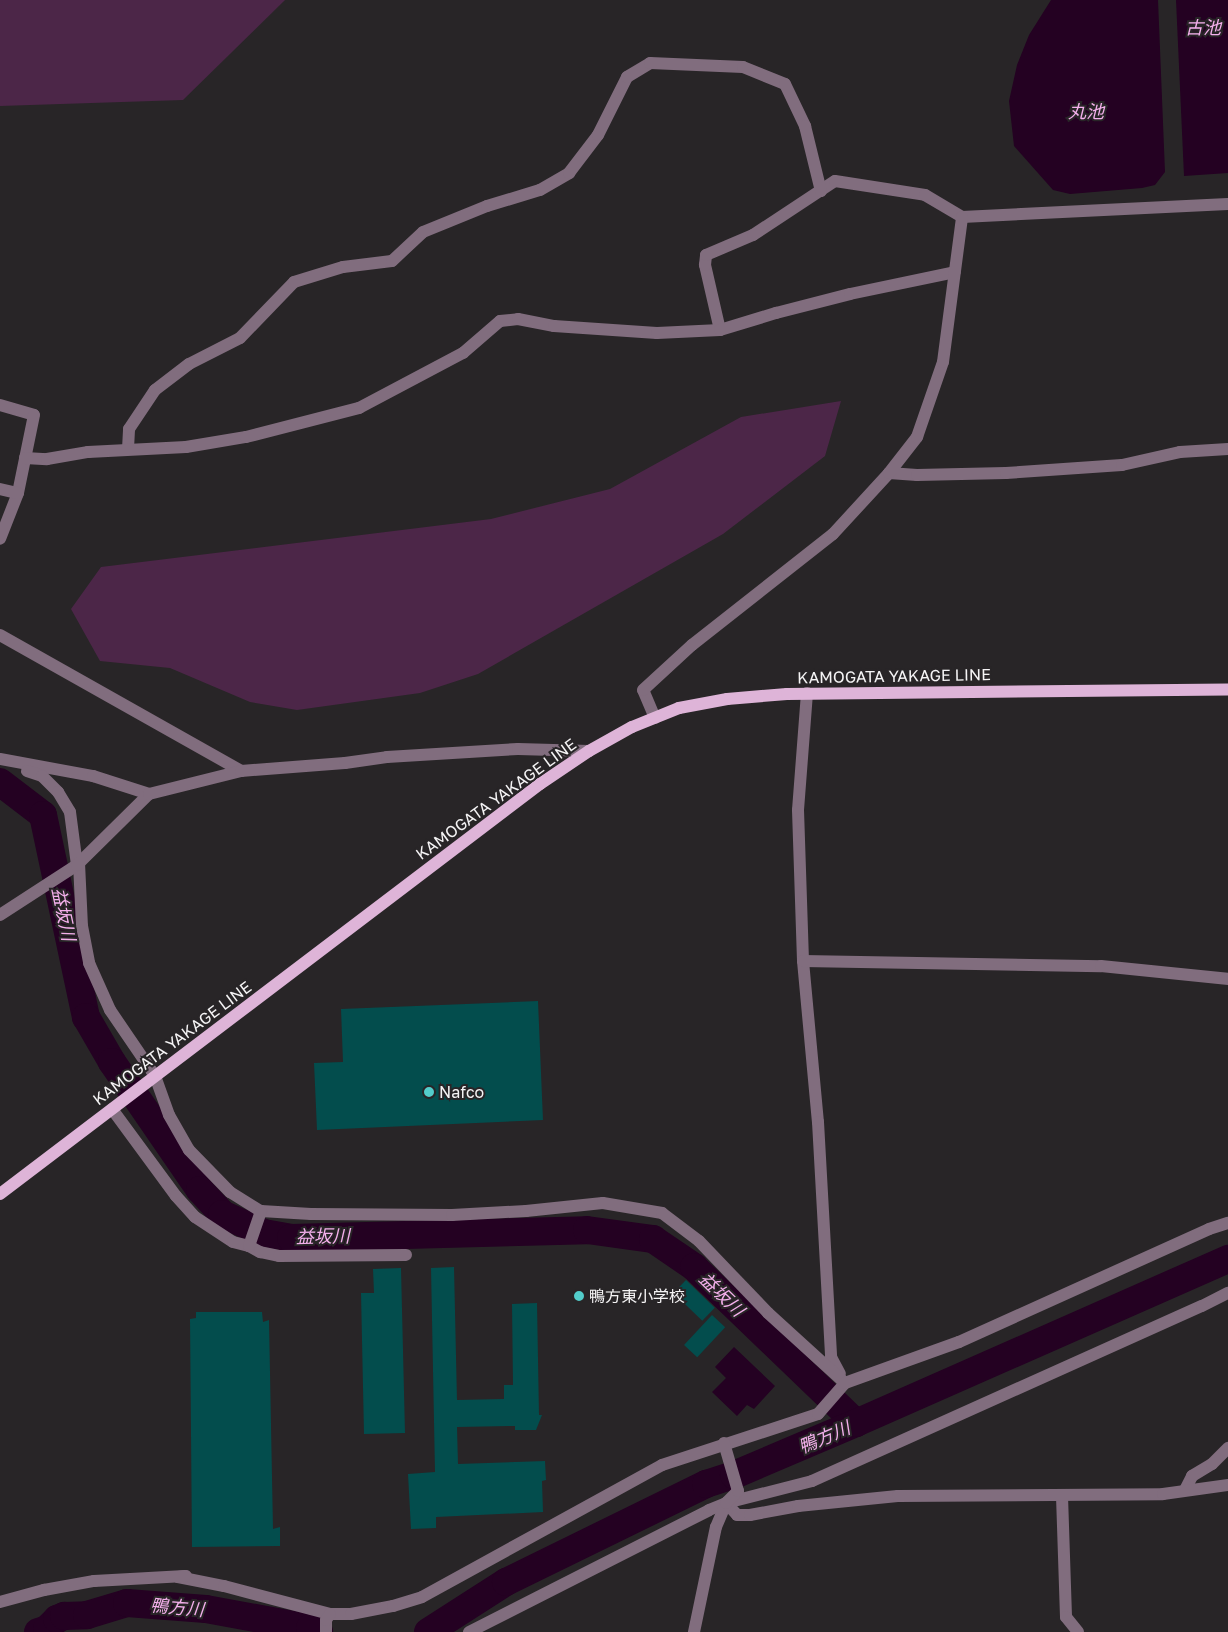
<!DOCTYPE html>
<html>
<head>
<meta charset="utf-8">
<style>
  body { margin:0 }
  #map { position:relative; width:1228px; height:1632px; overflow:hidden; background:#282527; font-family:"Golos Text","Noto Sans JP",sans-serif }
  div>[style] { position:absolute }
  .green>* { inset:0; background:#4c2648 }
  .water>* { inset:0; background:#240122 }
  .river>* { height:28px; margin:-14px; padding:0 14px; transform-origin:14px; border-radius:14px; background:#240122 }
  .building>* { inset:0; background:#034d4d; transform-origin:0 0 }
  .minor>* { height:12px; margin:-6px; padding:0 6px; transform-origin:6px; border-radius:6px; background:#816d7e }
  .major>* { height:12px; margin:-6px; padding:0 6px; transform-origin:6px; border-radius:6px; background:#deb4d8 }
  .dots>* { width:14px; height:14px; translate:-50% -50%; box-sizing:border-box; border:2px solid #282527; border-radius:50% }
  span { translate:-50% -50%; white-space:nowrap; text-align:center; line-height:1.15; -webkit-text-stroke:4px #282527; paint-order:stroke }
  .street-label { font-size:16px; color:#f5f4f5 }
  .poi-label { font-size:16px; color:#f5f4f5 }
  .left { translate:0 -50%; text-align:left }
  .water-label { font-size:18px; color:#f4b0ec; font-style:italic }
</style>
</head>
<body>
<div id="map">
  <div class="green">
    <div style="clip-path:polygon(0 0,285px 0,183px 100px,0 106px)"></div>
    <div style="clip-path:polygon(841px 401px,825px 456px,723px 534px,478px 674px,420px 693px,297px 710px,250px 702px,170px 668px,100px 661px,71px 609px,101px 567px,491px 519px,610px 489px,741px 417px)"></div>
  </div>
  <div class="water">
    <div style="clip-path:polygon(1051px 0,1158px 0,1165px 172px,1155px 185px,1142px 188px,1070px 194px,1053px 190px,1014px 146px,1009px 101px,1017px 65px,1029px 35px)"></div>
    <div style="clip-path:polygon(1176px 0,1228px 0,1228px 173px,1184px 176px)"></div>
    <div style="clip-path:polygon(734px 1347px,775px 1386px,754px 1409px,747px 1405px,737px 1416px,712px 1392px,726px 1378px,715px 1367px)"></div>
  </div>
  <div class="river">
    <div style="left:0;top:782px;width:54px;rotate:37.5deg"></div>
    <div style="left:43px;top:815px;width:207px;rotate:78deg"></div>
    <div style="left:86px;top:1017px;width:52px;rotate:60deg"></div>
    <div style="left:112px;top:1062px;width:155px;rotate:55.5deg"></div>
    <div style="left:200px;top:1190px;width:33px;rotate:47deg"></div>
    <div style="left:222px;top:1214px;width:46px;rotate:24.3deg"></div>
    <div style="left:264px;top:1233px;width:27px;rotate:10deg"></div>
    <div style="left:291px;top:1238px;width:296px;rotate:-1.5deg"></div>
    <div style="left:587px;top:1230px;width:67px;rotate:7.8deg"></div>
    <div style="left:653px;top:1239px;width:50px;rotate:34.3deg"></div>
    <div style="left:694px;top:1267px;width:225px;rotate:43.9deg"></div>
    <div style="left:38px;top:1632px;width:9px;rotate:-18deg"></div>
    <div style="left:47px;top:1629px;width:14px;rotate:-45deg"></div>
    <div style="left:57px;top:1619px;width:8px;rotate:-23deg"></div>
    <div style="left:64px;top:1616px;width:23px;rotate:-2deg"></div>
    <div style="left:87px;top:1615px;width:42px;rotate:-16.7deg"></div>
    <div style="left:127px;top:1603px;width:79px;rotate:4.3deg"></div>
    <div style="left:206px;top:1609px;width:106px;rotate:10.4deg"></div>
    <div style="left:310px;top:1628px;width:10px;rotate:24deg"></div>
    <div style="left:428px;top:1632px;width:93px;rotate:-32.7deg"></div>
    <div style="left:506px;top:1582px;width:223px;rotate:-26.1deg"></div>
    <div style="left:706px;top:1484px;width:29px;rotate:-18deg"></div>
    <div style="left:734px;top:1475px;width:133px;rotate:-23.1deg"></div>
    <div style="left:856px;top:1423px;width:407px;rotate:-23.8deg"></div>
  </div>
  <div class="building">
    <div style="clip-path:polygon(538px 1001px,543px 1120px,317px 1130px,314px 1063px,343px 1062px,341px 1009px)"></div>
    <div style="clip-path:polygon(454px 1267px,457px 1400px,504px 1399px,504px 1385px,513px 1385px,512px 1304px,537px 1303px,539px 1415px,542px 1415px,536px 1430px,515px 1430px,515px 1426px,457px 1427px,458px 1464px,545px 1461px,546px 1480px,542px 1481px,543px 1512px,436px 1517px,436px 1528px,411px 1529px,408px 1474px,435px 1472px,431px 1268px)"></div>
    <div style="clip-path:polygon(401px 1268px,405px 1433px,364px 1434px,361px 1293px,374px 1293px,373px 1269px)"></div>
    <div style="left:686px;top:1280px;width:40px;height:18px;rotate:44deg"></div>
    <div style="clip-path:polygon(196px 1312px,262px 1312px,263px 1322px,269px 1320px,273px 1529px,280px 1527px,280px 1546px,192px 1547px,190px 1319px,196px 1318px)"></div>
    <div style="left:712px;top:1315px;width:18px;height:41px;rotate:43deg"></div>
  </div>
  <div class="minor">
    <div style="left:720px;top:330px;width:67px;rotate:-103deg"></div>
    <div style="left:705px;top:265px;width:10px;rotate:-84deg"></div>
    <div style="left:706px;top:255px;width:51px;rotate:-23.1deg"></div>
    <div style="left:753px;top:235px;width:98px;rotate:-33.4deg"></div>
    <div style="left:835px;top:181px;width:91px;rotate:8.8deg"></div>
    <div style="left:925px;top:195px;width:43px;rotate:30.7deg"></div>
    <div style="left:962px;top:217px;width:266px;rotate:-2.8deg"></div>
    <div style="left:0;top:405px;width:35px;rotate:16deg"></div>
    <div style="left:34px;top:415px;width:80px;rotate:101.6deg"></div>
    <div style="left:18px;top:493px;width:49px;rotate:111.4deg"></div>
    <div style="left:128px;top:449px;width:20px;rotate:-87deg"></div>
    <div style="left:129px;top:429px;width:47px;rotate:-56.3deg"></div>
    <div style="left:155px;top:390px;width:43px;rotate:-37.4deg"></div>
    <div style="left:189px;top:364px;width:57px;rotate:-27deg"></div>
    <div style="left:240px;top:338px;width:78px;rotate:-46deg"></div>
    <div style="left:294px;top:282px;width:51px;rotate:-17deg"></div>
    <div style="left:343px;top:267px;width:49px;rotate:-7deg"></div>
    <div style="left:392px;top:261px;width:42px;rotate:-43.1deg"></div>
    <div style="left:423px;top:232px;width:69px;rotate:-22.1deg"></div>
    <div style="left:487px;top:206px;width:55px;rotate:-16.8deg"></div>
    <div style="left:540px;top:190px;width:34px;rotate:-30deg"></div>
    <div style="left:569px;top:173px;width:48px;rotate:-52.7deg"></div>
    <div style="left:598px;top:135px;width:65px;rotate:-63.4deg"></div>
    <div style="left:627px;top:77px;width:27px;rotate:-31deg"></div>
    <div style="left:650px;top:63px;width:93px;rotate:2.5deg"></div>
    <div style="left:743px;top:67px;width:45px;rotate:22deg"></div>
    <div style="left:785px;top:84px;width:47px;rotate:64.5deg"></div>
    <div style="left:805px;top:126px;width:67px;rotate:76.2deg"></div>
    <div style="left:25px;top:458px;width:22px;rotate:3deg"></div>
    <div style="left:47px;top:459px;width:42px;rotate:-9.7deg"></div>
    <div style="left:88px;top:452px;width:98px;rotate:-2.9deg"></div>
    <div style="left:186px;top:447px;width:61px;rotate:-9.5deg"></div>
    <div style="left:246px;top:437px;width:117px;rotate:-14.4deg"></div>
    <div style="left:359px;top:408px;width:118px;rotate:-27.9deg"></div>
    <div style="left:463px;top:353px;width:49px;rotate:-40.9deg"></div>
    <div style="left:500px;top:321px;width:18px;rotate:-6deg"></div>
    <div style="left:518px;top:319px;width:37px;rotate:11deg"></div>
    <div style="left:554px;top:326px;width:103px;rotate:3.9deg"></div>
    <div style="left:657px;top:333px;width:63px;rotate:-2.7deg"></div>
    <div style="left:720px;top:330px;width:59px;rotate:-16.9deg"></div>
    <div style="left:776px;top:313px;width:76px;rotate:-14.4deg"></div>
    <div style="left:850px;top:294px;width:107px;rotate:-11.8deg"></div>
    <div style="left:889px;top:473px;width:28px;rotate:4deg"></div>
    <div style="left:917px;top:475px;width:89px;rotate:-1.3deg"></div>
    <div style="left:1006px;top:473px;width:116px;rotate:-3.9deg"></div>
    <div style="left:1122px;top:465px;width:59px;rotate:-12.6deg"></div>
    <div style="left:1180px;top:452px;width:48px;rotate:-3.6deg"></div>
    <div style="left:0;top:489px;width:18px;rotate:13deg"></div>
    <div style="left:0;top:635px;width:277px;rotate:29.4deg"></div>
    <div style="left:807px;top:693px;width:117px;rotate:94.4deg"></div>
    <div style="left:798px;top:810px;width:151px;rotate:88.1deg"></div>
    <div style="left:803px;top:961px;width:162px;rotate:84.7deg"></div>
    <div style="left:818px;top:1122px;width:235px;rotate:86.8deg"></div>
    <div style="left:831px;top:1357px;width:19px;rotate:62deg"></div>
    <div style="left:655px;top:718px;width:30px;rotate:-113deg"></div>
    <div style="left:643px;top:690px;width:67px;rotate:-42.6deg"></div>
    <div style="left:692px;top:645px;width:179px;rotate:-38.2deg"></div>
    <div style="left:833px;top:534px;width:83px;rotate:-47.4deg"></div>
    <div style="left:889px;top:473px;width:46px;rotate:-52.1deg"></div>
    <div style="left:917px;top:437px;width:79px;rotate:-70.9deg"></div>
    <div style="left:943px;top:362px;width:146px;rotate:-82.5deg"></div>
    <div style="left:0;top:759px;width:95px;rotate:10.4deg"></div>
    <div style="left:93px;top:776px;width:59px;rotate:17.8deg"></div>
    <div style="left:27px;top:771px;width:16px;rotate:18deg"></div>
    <div style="left:42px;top:776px;width:23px;rotate:45deg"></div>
    <div style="left:58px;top:792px;width:23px;rotate:59deg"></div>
    <div style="left:70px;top:812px;width:53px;rotate:82.5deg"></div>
    <div style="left:79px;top:863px;width:63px;rotate:87.3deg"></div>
    <div style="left:82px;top:926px;width:38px;rotate:79deg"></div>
    <div style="left:89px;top:963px;width:51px;rotate:65.9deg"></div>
    <div style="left:110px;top:1010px;width:80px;rotate:55.7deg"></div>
    <div style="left:155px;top:1076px;width:41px;rotate:70.3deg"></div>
    <div style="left:169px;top:1115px;width:40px;rotate:60.3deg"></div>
    <div style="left:189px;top:1150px;width:59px;rotate:45.7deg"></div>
    <div style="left:230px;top:1192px;width:36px;rotate:32deg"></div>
    <div style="left:261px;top:1211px;width:50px;rotate:3.4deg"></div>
    <div style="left:311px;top:1214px;width:141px;rotate:0.4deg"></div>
    <div style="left:452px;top:1215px;width:74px;rotate:-3.1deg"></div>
    <div style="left:526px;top:1211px;width:77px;rotate:-5.9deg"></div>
    <div style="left:603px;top:1203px;width:60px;rotate:9.6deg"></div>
    <div style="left:662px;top:1213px;width:46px;rotate:37.1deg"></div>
    <div style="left:699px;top:1241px;width:100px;rotate:46.2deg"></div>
    <div style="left:768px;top:1313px;width:104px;rotate:42.3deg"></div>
    <div style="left:0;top:915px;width:92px;rotate:-33deg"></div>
    <div style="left:77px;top:865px;width:101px;rotate:-44.6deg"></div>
    <div style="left:149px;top:794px;width:95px;rotate:-14deg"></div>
    <div style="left:241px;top:771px;width:104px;rotate:-4.4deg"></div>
    <div style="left:345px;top:763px;width:42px;rotate:-8.1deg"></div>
    <div style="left:387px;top:757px;width:131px;rotate:-3.5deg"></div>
    <div style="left:518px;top:749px;width:71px;rotate:1.6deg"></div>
    <div style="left:803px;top:961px;width:298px;rotate:1deg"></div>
    <div style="left:1101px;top:966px;width:128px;rotate:5.8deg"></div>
    <div style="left:112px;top:1109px;width:108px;rotate:53.7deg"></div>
    <div style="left:176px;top:1196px;width:28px;rotate:48deg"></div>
    <div style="left:195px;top:1217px;width:45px;rotate:33.3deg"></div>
    <div style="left:233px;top:1242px;width:16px;rotate:14deg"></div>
    <div style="left:249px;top:1246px;width:13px;rotate:29deg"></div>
    <div style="left:260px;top:1252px;width:19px;rotate:12deg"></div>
    <div style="left:279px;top:1256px;width:127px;rotate:-0.5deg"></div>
    <div style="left:249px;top:1246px;width:37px;rotate:-71deg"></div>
    <div style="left:1185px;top:1490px;width:16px;rotate:-63deg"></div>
    <div style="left:1192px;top:1476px;width:23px;rotate:-31deg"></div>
    <div style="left:1212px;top:1464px;width:23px;rotate:-45deg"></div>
    <div style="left:1062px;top:1496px;width:121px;rotate:88.1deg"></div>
    <div style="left:1066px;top:1617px;width:19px;rotate:51deg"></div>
    <div style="left:726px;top:1503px;width:16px;rotate:47deg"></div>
    <div style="left:737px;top:1515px;width:13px"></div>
    <div style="left:750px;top:1515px;width:49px;rotate:-10.6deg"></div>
    <div style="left:798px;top:1506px;width:100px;rotate:-5.7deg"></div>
    <div style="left:898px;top:1496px;width:265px;rotate:-0.4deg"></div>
    <div style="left:1163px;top:1494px;width:66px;rotate:-7.9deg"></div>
    <div style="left:186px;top:1576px;width:8px;rotate:173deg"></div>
    <div style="left:178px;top:1577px;width:47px;rotate:11.1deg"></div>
    <div style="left:224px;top:1586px;width:110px;rotate:14.8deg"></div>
    <div style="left:330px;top:1614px;width:21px"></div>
    <div style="left:351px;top:1614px;width:43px;rotate:-10.8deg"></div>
    <div style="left:393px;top:1606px;width:30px;rotate:-17deg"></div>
    <div style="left:422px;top:1597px;width:274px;rotate:-28.8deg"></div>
    <div style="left:662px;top:1465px;width:164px;rotate:-18.1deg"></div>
    <div style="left:818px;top:1414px;width:41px;rotate:-48.9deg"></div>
    <div style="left:845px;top:1383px;width:121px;rotate:-19.8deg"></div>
    <div style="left:959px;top:1342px;width:274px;rotate:-24.3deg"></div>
    <div style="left:1209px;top:1229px;width:20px;rotate:-18deg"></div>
    <div style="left:0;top:1602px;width:46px;rotate:-15.3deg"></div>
    <div style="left:44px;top:1590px;width:51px;rotate:-10.2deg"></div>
    <div style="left:94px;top:1581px;width:91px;rotate:-3.1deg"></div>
    <div style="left:326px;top:1632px;width:12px;rotate:-90deg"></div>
    <div style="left:326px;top:1620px;width:7px;rotate:-56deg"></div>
    <div style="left:469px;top:1632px;width:269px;rotate:-26.9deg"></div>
    <div style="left:709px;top:1510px;width:18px;rotate:-22deg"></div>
    <div style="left:726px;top:1503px;width:89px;rotate:-14.3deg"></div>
    <div style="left:812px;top:1481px;width:427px;rotate:-24.2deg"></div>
    <div style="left:1202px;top:1306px;width:29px;rotate:-27deg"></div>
    <div style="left:694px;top:1632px;width:107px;rotate:-78.2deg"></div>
    <div style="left:716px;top:1527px;width:26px;rotate:-67deg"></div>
    <div style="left:726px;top:1503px;width:17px;rotate:-45deg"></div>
    <div style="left:738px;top:1491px;width:50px;rotate:-106.3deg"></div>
  </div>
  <div class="major">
    <div style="left:0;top:1194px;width:678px;rotate:-37.21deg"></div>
    <div style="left:540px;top:784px;width:59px;rotate:-34deg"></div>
    <div style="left:589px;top:751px;width:49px;rotate:-29.2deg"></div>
    <div style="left:632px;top:727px;width:51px;rotate:-22deg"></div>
    <div style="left:679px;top:708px;width:49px;rotate:-10.6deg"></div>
    <div style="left:727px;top:699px;width:60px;rotate:-4.8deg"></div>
    <div style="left:787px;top:694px;width:441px;rotate:-0.6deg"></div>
  </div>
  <div class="dots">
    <div style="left:429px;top:1092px;background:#53cdcb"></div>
    <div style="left:579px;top:1296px;background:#53cdcb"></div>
  </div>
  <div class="street-label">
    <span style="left:894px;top:676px;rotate:-1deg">KAMOGATA YAKAGE LINE</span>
    <span style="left:496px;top:799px;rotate:-36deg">KAMOGATA YAKAGE LINE</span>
    <span style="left:172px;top:1043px;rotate:-37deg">KAMOGATA YAKAGE LINE</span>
  </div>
  <div class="poi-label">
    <span class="left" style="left:439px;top:1092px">Nafco</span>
    <span class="left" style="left:589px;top:1296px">鴨方東小学校</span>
  </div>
  <div class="water-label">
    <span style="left:1203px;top:27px">古池</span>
    <span style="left:1086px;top:111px">丸池</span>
    <span style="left:64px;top:914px;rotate:78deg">益坂川</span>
    <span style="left:323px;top:1236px;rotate:-1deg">益坂川</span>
    <span style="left:722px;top:1294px;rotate:44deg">益坂川</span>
    <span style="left:824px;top:1437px;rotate:-23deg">鴨方川</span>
    <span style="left:177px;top:1607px;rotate:5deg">鴨方川</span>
  </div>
</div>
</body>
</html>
